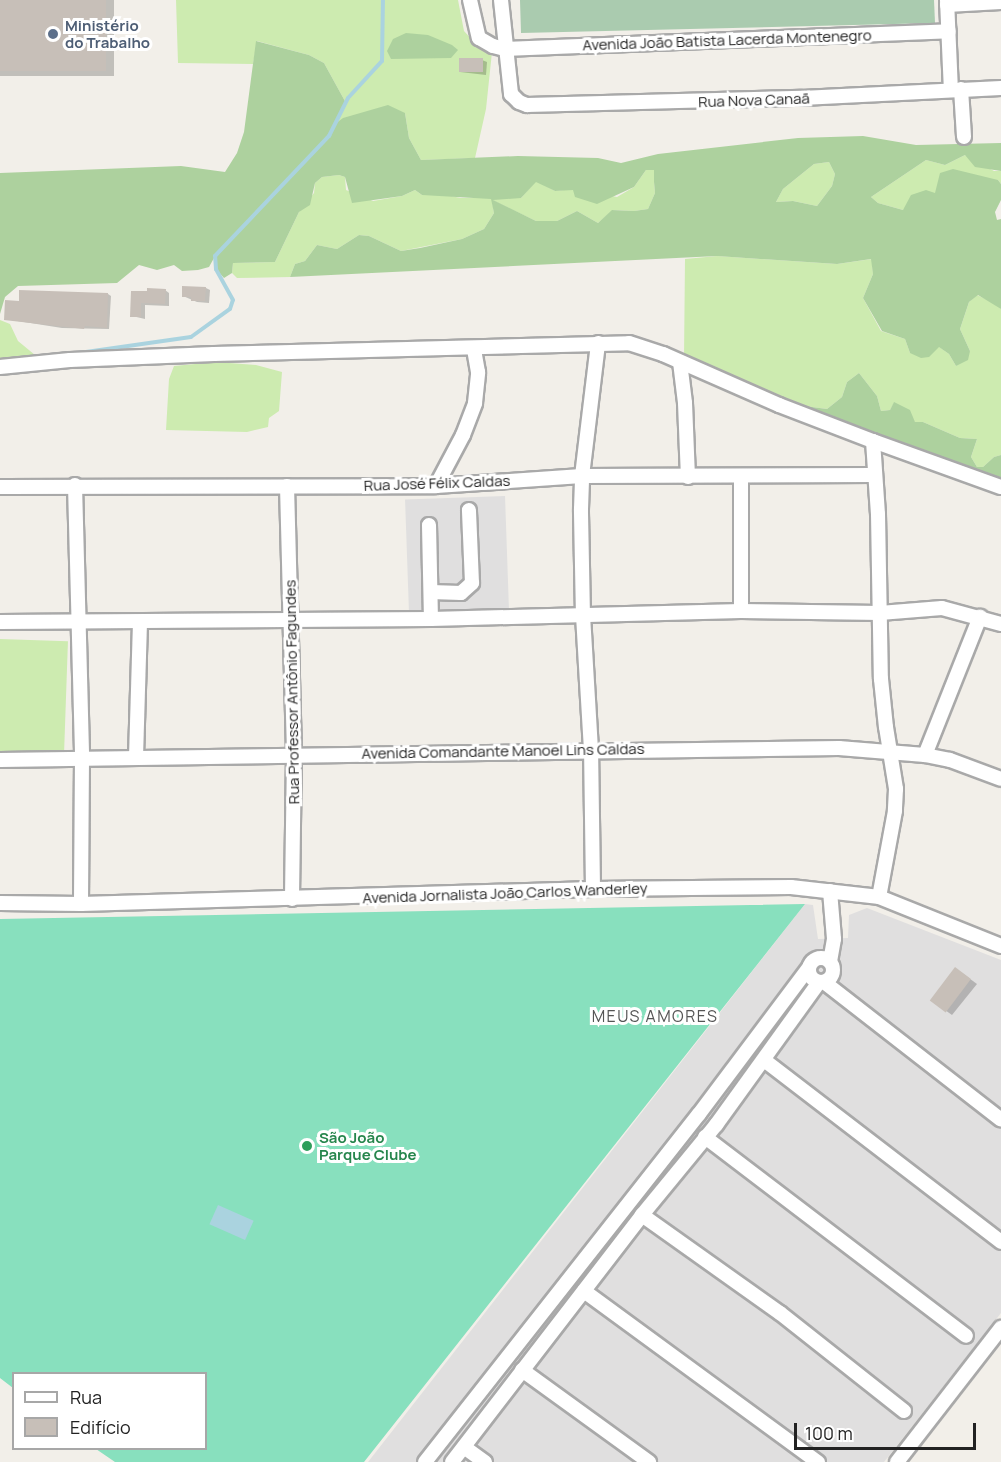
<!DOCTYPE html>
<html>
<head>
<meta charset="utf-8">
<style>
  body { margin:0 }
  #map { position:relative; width:1001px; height:1462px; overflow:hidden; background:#f2efe9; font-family:Manrope,sans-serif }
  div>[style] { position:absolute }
  .residential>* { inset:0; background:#e0dfdf; transform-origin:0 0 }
  .grass>* { inset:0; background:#cdebb0; transform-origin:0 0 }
  .forest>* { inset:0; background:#add19e }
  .cemetery>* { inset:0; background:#aacbaf }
  .pitch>* { inset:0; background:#88e0be }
  .water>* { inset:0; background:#aad3df; transform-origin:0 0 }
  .shadow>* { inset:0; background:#0003; transform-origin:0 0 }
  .stream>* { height:4px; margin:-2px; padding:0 2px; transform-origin:2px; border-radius:2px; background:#aad3df }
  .building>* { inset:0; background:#c7bfb8; transform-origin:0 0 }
  .roads { filter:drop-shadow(2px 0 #a9a9a9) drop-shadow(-2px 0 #a9a9a9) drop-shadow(0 2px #a9a9a9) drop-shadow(0 -2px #a9a9a9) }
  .street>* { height:14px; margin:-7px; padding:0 7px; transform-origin:7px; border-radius:7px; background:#fff }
  .street>.ring { margin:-7px; padding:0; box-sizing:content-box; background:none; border:14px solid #fff; border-radius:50% }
  .dots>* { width:16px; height:16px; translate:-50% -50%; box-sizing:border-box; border:3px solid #fff; border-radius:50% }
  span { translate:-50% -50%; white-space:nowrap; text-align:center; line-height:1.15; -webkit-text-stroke:6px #fff; paint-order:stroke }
  .service-label { font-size:15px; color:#4e5e75; font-weight:700 }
  .left { translate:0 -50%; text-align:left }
  .street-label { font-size:15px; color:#222 }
  .leisure-label { font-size:15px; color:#27864d; font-weight:700 }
  .neighbourhood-label { font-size:16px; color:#555; letter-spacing:1.5px }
  .legend { position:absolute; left:12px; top:1372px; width:195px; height:78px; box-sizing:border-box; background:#fff; border:2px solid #a7a7a7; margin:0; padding:8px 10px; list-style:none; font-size:18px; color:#222 }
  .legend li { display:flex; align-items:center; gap:12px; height:30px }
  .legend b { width:30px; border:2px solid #a7a7a7 }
  .scale { position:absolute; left:794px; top:1423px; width:182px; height:27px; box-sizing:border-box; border:3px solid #222; border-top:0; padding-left:8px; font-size:18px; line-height:21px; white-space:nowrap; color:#222; -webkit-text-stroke:4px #fff; paint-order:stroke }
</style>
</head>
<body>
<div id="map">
  <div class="residential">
    <div style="left:505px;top:496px;width:113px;height:100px;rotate:88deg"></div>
    <div style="clip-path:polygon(805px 904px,813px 905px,818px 939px,848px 938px,849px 915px,867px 908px,1001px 960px,1001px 1313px,884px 1462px,368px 1462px)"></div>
  </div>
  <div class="grass">
    <div style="clip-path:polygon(176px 0,458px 0,464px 31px,476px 44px,492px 52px,486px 109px,475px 158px,421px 160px,409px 138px,405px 113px,329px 136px,346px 103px,324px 63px,309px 55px,257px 41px,253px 64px,178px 63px)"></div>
    <div style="clip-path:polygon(965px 155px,994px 171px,1001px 171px,1001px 184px,998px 180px,935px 193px,903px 210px,878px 203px,871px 197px,926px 160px,945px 165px)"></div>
    <div style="clip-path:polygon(829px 162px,835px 174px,832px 186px,817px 206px,793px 201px,776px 202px,783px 189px,814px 164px)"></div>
    <div style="clip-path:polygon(646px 170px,654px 170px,654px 182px,655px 193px,648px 209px,634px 211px,613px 210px,598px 223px,577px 211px,557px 221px,536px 221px,492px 200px,494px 213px,484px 229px,462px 239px,401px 251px,369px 236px,359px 235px,337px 249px,317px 245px,305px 261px,295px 264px,290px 277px,237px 278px,232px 273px,233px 263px,275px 262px,299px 212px,314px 193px,315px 183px,322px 177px,339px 175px,345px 177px,346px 190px,373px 201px,402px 196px,415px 190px,422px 195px,443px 194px,460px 198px,521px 198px,536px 181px,555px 191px,573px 189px,617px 197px,634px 187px)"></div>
    <div style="clip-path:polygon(717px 256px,837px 264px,872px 259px,873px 274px,863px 298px,881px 331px,905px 339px,910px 353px,938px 346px,949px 354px,956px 366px,970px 351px,960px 329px,969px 302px,977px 295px,996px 304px,1001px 309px,1001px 455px,994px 457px,983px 467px,977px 467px,971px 457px,977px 439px,960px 438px,923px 422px,915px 422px,894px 403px,890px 410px,881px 411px,877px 396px,859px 373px,847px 382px,842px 397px,827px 409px,797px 405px,736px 382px,684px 357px,685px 259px)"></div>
    <div style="clip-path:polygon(0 320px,10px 324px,18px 341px,35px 355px,0 360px)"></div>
    <div style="clip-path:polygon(216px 362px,256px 365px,282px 372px,279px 411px,269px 418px,268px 427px,247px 432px,166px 430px,169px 379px,174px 366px)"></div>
    <div style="left:0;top:639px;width:68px;height:115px;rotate:2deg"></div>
  </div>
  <div class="forest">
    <div style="clip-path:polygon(406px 33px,428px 35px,452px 45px,458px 50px,451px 58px,391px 59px,387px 51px,393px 39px)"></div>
    <div style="clip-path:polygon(evenodd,256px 41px,309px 55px,324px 63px,346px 103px,335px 124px,343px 118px,388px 105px,405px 113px,409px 138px,421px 160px,518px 156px,598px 158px,621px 163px,658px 154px,798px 138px,863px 136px,916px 145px,1001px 143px,1001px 171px,975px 167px,965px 155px,945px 165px,926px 160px,871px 197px,878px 203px,903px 210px,911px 195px,926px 190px,935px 193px,940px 173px,953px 169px,998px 180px,1001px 184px,1001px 200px,995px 212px,997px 220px,1001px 219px,1001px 309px,978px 295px,969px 302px,960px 329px,970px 351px,968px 360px,956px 366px,949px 354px,939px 347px,929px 357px,921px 358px,910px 353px,905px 339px,882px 331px,863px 298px,873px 274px,871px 259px,837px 264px,717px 256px,290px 277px,295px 264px,305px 261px,317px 245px,337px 249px,359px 235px,369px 236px,401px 251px,420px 248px,462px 239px,484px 229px,494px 213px,491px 199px,422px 195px,415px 190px,402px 196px,352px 203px,345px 177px,339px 175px,322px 177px,315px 183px,310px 205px,299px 212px,275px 262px,233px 263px,232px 273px,224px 278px,216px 269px,214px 258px,209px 267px,198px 270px,182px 271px,174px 265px,157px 270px,139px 265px,117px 283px,18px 286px,5px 297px,0 314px,0 173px,181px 166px,225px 172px,237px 153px,244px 132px,256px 41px,829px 162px,835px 174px,832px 186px,817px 206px,793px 201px,776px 202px,783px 189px,814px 164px,829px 162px,256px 41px,646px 170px,654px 170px,654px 182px,655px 193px,648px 209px,634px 211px,612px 210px,598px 223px,577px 211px,557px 221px,536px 221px,493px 200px,521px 198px,536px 182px,555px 191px,573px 190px,575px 197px,597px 204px,634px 187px,646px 170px)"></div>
    <div style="clip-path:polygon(859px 373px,877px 396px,881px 411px,890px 410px,894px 402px,910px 410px,915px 422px,923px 422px,960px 438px,977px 439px,971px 457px,977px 467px,983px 467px,994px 457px,1001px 455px,1001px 482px,797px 405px,827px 409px,842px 397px,847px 382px)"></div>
  </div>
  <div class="cemetery">
    <div style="clip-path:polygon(520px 0,934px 0,935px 23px,521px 33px)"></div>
  </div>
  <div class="pitch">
    <div style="clip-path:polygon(805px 904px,364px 1462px,115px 1462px,96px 1449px,206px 1448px,206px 1374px,14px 1374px,13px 1388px,0 1378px,0 919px)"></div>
  </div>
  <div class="water">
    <div style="left:218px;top:1205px;width:39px;height:21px;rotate:24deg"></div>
  </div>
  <div class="shadow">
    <div style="left:0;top:0;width:114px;height:76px"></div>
    <div style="clip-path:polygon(482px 60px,487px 62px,486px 75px,460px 72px)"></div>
    <div style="clip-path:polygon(206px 288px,210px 290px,209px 303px,197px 302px,183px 296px)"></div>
    <div style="clip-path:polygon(165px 290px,169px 293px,169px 306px,145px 305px,145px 319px,132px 316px,133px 293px)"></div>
    <div style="clip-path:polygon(108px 294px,111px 296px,109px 329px,62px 328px,5px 319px)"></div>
    <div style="clip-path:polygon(962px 973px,977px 984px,952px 1015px,931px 1000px)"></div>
  </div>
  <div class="stream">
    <div style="left:79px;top:353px;width:113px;rotate:-8.1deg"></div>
    <div style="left:191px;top:337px;width:48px;rotate:-35.7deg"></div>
    <div style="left:230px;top:309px;width:9px;rotate:-72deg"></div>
    <div style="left:233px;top:300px;width:35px;rotate:-119deg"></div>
    <div style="left:216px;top:269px;width:13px;rotate:-94deg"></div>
    <div style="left:215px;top:256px;width:166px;rotate:-46.5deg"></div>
    <div style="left:329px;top:136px;width:42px;rotate:-63.4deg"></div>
    <div style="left:348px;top:98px;width:50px;rotate:-47.4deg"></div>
    <div style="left:382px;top:61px;width:61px;rotate:-89.1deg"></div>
  </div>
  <div class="building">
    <div style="left:0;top:0;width:106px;height:71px"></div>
    <div style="left:459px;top:58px;width:24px;height:14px"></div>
    <div style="clip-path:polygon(182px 286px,206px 287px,205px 301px,191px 301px,191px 297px,182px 297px)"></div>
    <div style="clip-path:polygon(147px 288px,166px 289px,165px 304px,141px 303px,141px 317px,130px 317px,131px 291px,147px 291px)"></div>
    <div style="clip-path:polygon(19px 290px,108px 293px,107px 328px,85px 326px,84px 329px,4px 320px,5px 300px,19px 301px)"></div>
    <div style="left:955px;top:967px;width:20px;height:42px;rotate:37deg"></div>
  </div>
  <div class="roads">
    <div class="street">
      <div style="left:470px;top:0;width:39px;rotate:77deg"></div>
      <div style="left:479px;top:38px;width:16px;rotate:30deg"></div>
      <div style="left:493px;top:46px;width:12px;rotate:14deg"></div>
      <div style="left:505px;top:49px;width:444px;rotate:-2.3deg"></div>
      <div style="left:501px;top:0;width:95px;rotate:83.9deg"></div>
      <div style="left:511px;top:94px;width:11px;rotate:45deg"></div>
      <div style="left:519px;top:102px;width:9px;rotate:21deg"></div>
      <div style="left:527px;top:105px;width:275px;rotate:-1.5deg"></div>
      <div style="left:802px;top:98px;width:199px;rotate:-2.9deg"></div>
      <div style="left:947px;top:0;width:90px;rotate:87.5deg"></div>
      <div style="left:947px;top:5px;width:54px;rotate:-3.2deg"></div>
      <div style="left:961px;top:89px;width:48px;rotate:86.4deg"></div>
      <div style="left:680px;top:362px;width:41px;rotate:83deg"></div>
      <div style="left:685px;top:403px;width:74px;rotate:87.7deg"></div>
      <div style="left:0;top:367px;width:70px;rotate:-5.7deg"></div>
      <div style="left:70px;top:360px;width:144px;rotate:-2.4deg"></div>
      <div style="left:214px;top:354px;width:415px;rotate:-1.5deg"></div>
      <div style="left:629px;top:343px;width:36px;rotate:18deg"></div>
      <div style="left:663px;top:354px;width:127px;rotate:23.7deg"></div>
      <div style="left:779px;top:405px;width:101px;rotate:21deg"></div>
      <div style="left:873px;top:441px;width:136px;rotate:19.8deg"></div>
      <div style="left:873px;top:441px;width:73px;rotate:86.1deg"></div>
      <div style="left:878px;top:514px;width:165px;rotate:89deg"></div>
      <div style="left:881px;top:679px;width:48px;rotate:84.1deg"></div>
      <div style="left:886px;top:727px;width:63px;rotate:80.8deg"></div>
      <div style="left:896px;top:789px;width:22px;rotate:93deg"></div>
      <div style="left:895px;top:811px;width:87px;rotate:100.5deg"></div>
      <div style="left:75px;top:485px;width:273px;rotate:88.5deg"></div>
      <div style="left:82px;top:758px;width:146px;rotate:90.4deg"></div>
      <div style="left:287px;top:486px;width:268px;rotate:88.5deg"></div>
      <div style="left:294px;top:754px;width:145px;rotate:90.8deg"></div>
      <div style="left:436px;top:486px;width:58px;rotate:-62.1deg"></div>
      <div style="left:463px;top:435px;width:34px;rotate:-69deg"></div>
      <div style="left:475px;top:403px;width:31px;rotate:-84deg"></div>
      <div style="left:478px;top:372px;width:23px;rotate:-100deg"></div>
      <div style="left:0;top:487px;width:436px;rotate:-0.1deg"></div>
      <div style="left:436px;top:486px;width:146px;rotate:-3.9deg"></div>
      <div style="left:582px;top:476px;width:292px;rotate:-0.2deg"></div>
      <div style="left:429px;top:525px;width:94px;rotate:88.8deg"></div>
      <div style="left:431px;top:592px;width:30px;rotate:2deg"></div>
      <div style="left:461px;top:593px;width:15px;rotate:-42deg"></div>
      <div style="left:472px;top:583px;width:73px;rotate:-92.4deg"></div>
      <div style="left:741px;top:611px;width:135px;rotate:-90deg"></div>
      <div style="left:0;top:622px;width:431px;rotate:-0.4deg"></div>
      <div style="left:431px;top:619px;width:310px;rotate:-1.5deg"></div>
      <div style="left:741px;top:611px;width:139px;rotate:0.8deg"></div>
      <div style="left:880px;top:613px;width:62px;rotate:-4.6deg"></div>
      <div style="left:942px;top:608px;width:61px;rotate:15.2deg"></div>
      <div style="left:925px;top:755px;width:149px;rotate:-68.3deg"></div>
      <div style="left:136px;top:757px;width:134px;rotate:-88.3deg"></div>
      <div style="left:0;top:760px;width:839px;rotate:-0.82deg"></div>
      <div style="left:839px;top:748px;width:86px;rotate:4.7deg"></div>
      <div style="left:925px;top:755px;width:25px;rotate:11deg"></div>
      <div style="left:950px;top:760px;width:54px;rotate:20.4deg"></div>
      <div style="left:593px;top:889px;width:139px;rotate:-90.8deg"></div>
      <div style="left:591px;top:750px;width:133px;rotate:-93.4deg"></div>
      <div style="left:583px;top:617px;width:108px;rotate:-91.1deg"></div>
      <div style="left:581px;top:509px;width:33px;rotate:-88deg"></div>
      <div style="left:582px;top:476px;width:134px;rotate:-83.1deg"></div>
      <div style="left:830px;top:891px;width:48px;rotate:85.2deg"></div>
      <div style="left:834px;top:939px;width:23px;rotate:100deg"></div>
      <div style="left:0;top:903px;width:81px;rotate:0.7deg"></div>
      <div style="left:81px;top:904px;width:512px;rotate:-1.68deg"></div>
      <div style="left:593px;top:889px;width:198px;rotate:-0.6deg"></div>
      <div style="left:791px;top:887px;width:89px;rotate:6.5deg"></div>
      <div style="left:879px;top:897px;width:131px;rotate:21.9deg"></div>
      <div class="ring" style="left:809px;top:958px;width:10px;height:10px"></div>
      <div style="left:824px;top:982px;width:224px;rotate:37.9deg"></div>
      <div style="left:764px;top:1060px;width:299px;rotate:37.5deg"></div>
      <div style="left:705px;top:1137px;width:328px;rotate:37.3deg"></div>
      <div style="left:642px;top:1215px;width:169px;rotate:35.4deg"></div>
      <div style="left:780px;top:1313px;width:158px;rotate:38.3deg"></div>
      <div style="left:584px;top:1291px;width:290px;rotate:36.2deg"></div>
      <div style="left:522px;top:1370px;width:157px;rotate:35.9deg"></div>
      <div style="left:464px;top:1447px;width:26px;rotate:36deg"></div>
      <div style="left:425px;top:1462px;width:443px;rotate:-51.8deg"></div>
      <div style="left:699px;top:1114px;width:181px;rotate:-53.1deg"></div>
      <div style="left:452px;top:1462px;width:312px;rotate:-52.4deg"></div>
      <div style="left:642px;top:1215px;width:117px;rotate:-50.6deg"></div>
      <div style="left:716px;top:1125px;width:176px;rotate:-54.2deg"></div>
      <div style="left:897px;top:1462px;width:170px;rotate:-52.2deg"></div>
    </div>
  </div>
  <div class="dots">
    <div style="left:53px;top:34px;background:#5c6f8a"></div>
    <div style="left:307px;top:1146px;background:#2e9e5b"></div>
  </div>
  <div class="service-label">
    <span class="left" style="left:65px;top:34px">Ministério<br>do Trabalho</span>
  </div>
  <div class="street-label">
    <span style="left:727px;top:40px;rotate:-2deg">Avenida João Batista Lacerda Montenegro</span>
    <span style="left:754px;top:100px;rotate:-2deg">Rua Nova Canaã</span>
    <span style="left:437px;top:483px;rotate:-2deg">Rua José Félix Caldas</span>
    <span style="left:292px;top:692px;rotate:-91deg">Rua Professor Antônio Fagundes</span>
    <span style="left:503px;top:751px;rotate:-1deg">Avenida Comandante Manoel Lins Caldas</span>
    <span style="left:505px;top:893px;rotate:-2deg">Avenida Jornalista João Carlos Wanderley</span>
  </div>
  <div class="leisure-label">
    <span class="left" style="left:319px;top:1146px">São João<br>Parque Clube</span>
  </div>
  <div class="neighbourhood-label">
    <span style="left:655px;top:1016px">MEUS AMORES</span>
  </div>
  <ul class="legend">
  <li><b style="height:8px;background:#fff"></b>Rua</li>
  <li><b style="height:16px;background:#c7bfb8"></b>Edifício</li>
  </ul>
  <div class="scale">100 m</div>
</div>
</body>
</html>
